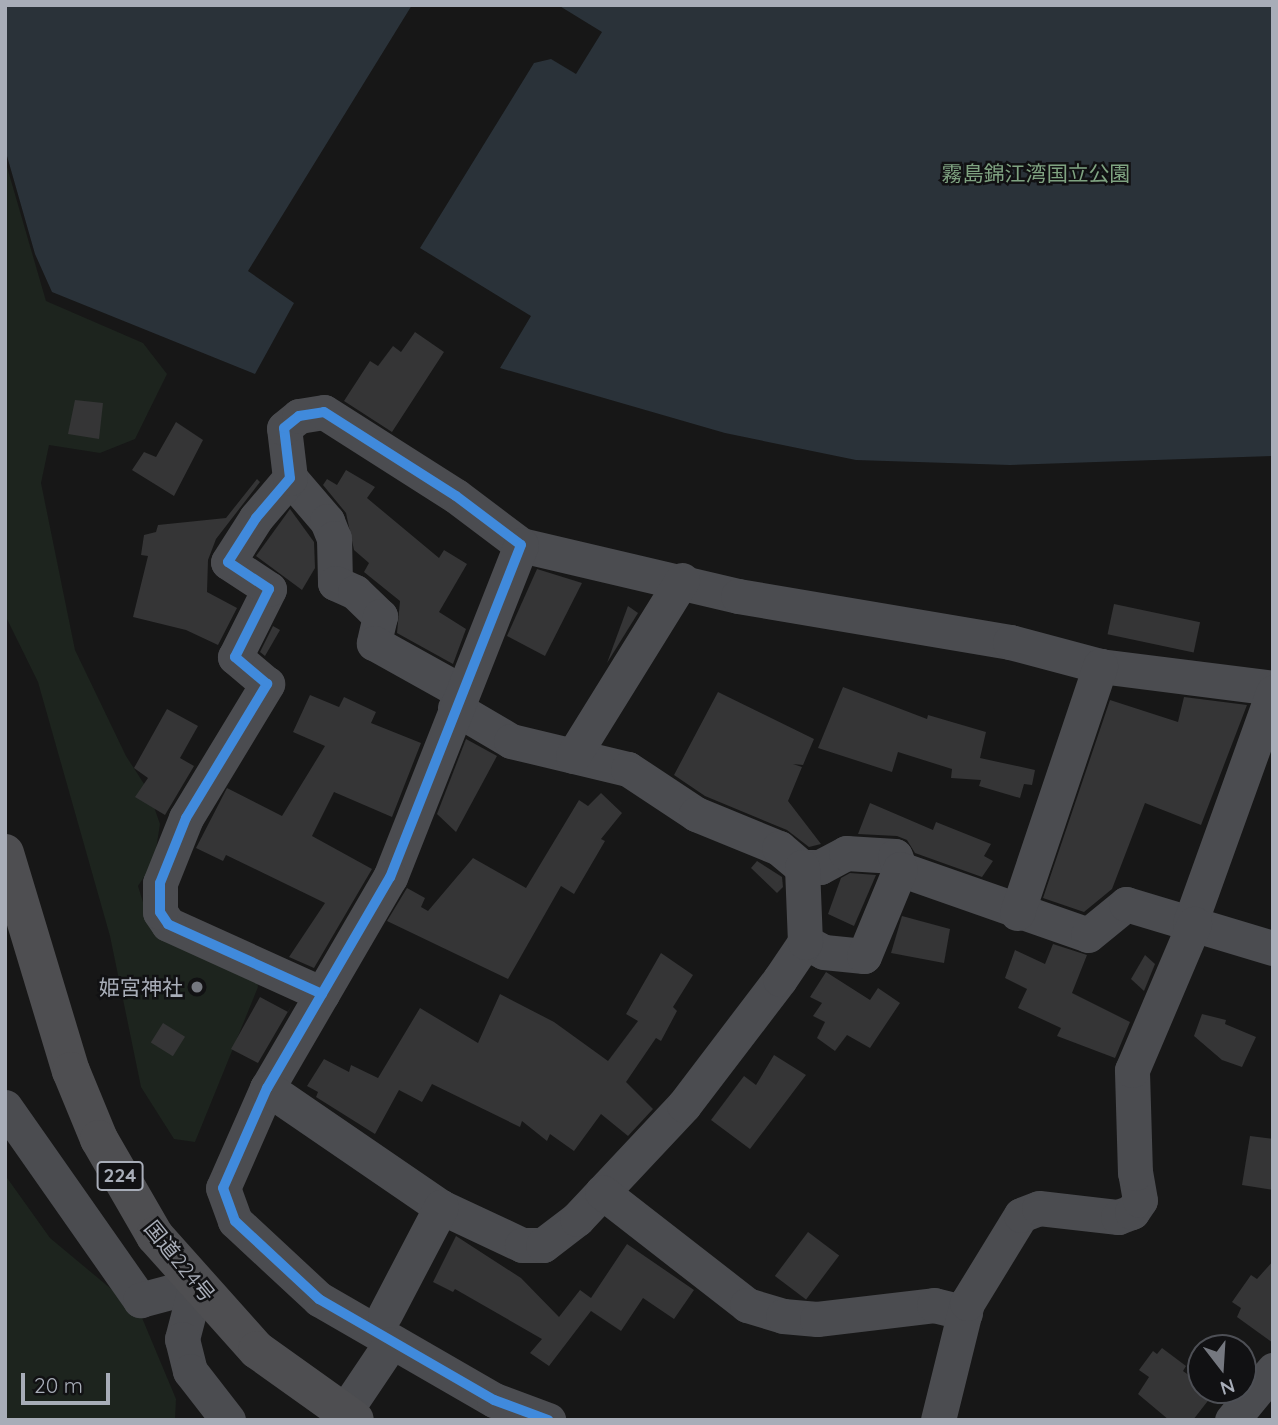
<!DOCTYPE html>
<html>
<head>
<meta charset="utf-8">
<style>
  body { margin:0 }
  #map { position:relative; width:1278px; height:1425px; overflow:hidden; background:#171717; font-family:Quicksand,"Noto Sans JP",sans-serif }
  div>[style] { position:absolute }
  .green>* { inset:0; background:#1d241e }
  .water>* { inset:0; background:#2a3239 }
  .building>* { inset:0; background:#353536; transform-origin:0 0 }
  .minor>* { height:35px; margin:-17.5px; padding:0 17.5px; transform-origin:17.5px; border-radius:17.5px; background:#4b4c50 }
  .highway>* { height:38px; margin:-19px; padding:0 19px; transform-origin:19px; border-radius:19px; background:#4e4e51 }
  .cycleway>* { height:10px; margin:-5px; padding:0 5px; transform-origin:5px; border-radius:5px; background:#408adc }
  .dots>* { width:19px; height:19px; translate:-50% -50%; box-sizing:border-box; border:4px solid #111113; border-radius:50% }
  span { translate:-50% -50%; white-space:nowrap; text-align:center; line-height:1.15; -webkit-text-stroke:5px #111113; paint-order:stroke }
  .shield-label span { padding:2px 5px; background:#111113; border:2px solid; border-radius:5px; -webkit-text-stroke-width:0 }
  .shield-label { font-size:19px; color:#a8adb8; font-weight:700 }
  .park-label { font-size:21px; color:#7fa381 }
  .poi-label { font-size:21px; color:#a8adb8 }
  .right { translate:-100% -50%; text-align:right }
  .street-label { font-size:21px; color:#a8adb8 }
  .frame { position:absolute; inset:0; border:7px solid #a8adb8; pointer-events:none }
  .north { position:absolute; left:1187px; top:1334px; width:70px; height:70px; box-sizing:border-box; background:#111113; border:2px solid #4d4f55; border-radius:50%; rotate:163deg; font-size:19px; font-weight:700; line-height:28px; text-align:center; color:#a8adb8 }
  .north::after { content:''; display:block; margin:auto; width:24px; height:32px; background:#757880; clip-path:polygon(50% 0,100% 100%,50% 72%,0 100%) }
  .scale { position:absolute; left:21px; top:1373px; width:89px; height:32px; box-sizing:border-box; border:4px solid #a8adb8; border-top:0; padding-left:9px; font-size:21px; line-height:24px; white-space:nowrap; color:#a8adb8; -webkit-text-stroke:5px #111113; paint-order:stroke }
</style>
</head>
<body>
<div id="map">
  <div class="green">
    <div style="clip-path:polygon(5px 160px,46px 301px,143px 343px,167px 374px,135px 439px,100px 453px,49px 445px,41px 483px,75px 650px,126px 756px,148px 790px,160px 824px,154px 862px,138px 886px,150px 925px,256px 974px,258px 987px,195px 1142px,174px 1139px,141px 1087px,110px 936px,38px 682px,5px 615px)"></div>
    <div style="clip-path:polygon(5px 1175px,50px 1238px,140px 1313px,176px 1399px,175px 1420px,5px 1420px)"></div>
  </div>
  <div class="water">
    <div style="clip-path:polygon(5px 5px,412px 5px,248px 271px,294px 303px,255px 374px,52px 292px,35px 254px,5px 149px)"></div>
    <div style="clip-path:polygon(558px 5px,1273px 5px,1273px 456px,1010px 465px,856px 460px,725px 433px,500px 368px,531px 316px,420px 248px,534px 63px,551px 59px,576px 74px,602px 32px)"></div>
  </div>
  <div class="building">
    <div style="clip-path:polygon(415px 332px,444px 352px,392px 432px,344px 401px,370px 361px,378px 366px,393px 346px,401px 352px)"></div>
    <div style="clip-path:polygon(75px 400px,103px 403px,99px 439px,68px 434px)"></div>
    <div style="clip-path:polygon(176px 422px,203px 440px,174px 496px,132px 470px,144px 452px,156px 457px)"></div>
    <div style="clip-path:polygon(346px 470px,375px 487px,367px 498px,439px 558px,444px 550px,467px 564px,439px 612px,466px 629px,453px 664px,397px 633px,400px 601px,364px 572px,369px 563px,354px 550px,346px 513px,323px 485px,327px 479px,337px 485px)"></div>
    <div style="clip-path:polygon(257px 479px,260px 482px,216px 539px,208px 560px,207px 592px,237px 608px,218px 645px,186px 630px,133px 617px,148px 556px,141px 555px,144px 535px,156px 532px,158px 525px,226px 518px)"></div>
    <div style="clip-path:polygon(290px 509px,314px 542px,315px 568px,302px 590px,256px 556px)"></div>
    <div style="clip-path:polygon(537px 569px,582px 583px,545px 656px,507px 636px)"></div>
    <div style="left:1114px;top:604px;width:88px;height:31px;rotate:12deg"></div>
    <div style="clip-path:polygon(628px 606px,638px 613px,607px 663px)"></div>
    <div style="clip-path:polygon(273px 626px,280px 630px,265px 656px,260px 652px)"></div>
    <div style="clip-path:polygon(843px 687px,927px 719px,928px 715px,986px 732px,980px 758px,1035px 770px,1032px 785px,1024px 784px,1020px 798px,979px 786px,981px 780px,951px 778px,952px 769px,898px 752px,892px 772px,818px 748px)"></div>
    <div style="clip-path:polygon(718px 692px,814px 739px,803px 765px,793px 764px,802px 767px,788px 801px,821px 844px,809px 847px,787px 830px,705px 796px,674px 775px)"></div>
    <div style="clip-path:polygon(310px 695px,339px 707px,344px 697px,376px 712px,371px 723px,421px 743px,392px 817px,334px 792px,312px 836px,372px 869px,314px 968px,289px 957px,325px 903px,226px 855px,223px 861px,196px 848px,227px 788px,282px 816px,325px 746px,293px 732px)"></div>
    <div style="clip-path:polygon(1184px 697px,1247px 705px,1201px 825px,1145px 803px,1112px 889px,1084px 912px,1043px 898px,1110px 700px,1178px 722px)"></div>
    <div style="clip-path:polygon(167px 709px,198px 726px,180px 758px,194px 766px,165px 815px,135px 797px,148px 778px,134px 768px)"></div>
    <div style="clip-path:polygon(466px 739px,497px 756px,456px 832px,437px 814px)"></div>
    <div style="clip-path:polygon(601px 793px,622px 813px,601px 839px,605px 841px,574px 894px,561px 886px,508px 979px,387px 921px,407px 888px,425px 898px,421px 907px,428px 911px,473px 858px,526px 888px,579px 800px,588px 806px)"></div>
    <div style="clip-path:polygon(870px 803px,933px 830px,936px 822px,991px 844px,984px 856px,993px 861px,982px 877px,915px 853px,907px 840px,897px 836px,858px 834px)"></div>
    <div style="clip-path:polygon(757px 861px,782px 877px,783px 887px,777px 893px,751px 868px)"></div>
    <div style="clip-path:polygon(850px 873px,876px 875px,854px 926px,828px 914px,841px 878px)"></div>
    <div style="clip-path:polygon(902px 916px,950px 929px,944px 963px,891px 953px)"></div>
    <div style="clip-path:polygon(1053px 944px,1087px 955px,1072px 993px,1130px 1022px,1115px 1058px,1057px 1036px,1061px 1028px,1018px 1008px,1027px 989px,1005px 978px,1015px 950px,1045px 964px)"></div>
    <div style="clip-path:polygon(661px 953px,693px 975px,673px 1007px,677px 1011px,661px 1041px,656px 1038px,626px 1082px,653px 1109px,628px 1136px,601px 1114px,574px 1151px,550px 1134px,547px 1141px,522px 1121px,520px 1127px,432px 1084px,422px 1102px,399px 1090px,375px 1134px,316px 1097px,318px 1092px,307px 1086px,324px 1059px,349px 1072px,351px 1065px,378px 1078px,420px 1008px,478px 1043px,500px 994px,554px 1022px,608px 1061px,638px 1021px,626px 1014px)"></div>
    <div style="clip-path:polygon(1145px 955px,1155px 964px,1144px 991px,1131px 979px)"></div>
    <div style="clip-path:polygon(826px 972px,870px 1000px,878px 988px,900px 1003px,870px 1048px,847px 1035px,835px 1051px,817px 1038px,825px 1022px,813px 1016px,822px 1003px,810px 997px)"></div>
    <div style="clip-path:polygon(260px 997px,288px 1012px,293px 1003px,258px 1063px,231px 1049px)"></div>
    <div style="clip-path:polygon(1202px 1014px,1226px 1020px,1225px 1024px,1256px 1037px,1242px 1067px,1222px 1060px,1194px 1036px)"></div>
    <div style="left:163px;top:1023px;width:26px;height:23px;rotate:32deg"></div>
    <div style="clip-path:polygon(774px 1055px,806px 1075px,750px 1149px,711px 1120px,744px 1076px,756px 1085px)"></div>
    <div style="clip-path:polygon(1250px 1136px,1273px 1139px,1273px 1190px,1242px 1185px)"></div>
    <div style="left:808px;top:1232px;width:39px;height:55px;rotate:37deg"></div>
    <div style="clip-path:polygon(456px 1236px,521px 1278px,559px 1317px,580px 1290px,591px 1298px,627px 1244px,694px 1290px,674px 1319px,643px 1298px,621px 1331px,591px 1311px,549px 1366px,530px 1353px,542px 1339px,455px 1289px,453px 1292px,433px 1282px)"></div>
    <div style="clip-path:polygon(1273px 1261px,1273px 1343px,1237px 1317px,1241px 1308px,1232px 1302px,1251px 1275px,1257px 1279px)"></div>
    <div style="clip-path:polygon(1162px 1348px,1186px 1366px,1183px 1371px,1201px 1384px,1201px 1390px,1214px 1393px,1193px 1420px,1169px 1420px,1138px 1394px,1149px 1377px,1139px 1370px,1153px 1351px,1157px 1354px)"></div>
  </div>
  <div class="minor">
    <div style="left:290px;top:478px;width:57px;rotate:49.3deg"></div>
    <div style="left:327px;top:521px;width:18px;rotate:68deg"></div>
    <div style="left:334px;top:538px;width:45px;rotate:88.7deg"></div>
    <div style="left:335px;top:583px;width:22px;rotate:24deg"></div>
    <div style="left:355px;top:592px;width:35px;rotate:44deg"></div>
    <div style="left:380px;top:616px;width:28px;rotate:103deg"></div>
    <div style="left:374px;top:643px;width:101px;rotate:29.1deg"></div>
    <div style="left:521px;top:545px;width:223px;rotate:13.2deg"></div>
    <div style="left:738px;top:596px;width:276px;rotate:9.6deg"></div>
    <div style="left:1010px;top:642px;width:93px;rotate:14.9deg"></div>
    <div style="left:1100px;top:666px;width:174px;rotate:7.2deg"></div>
    <div style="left:455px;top:708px;width:65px;rotate:30.5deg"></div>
    <div style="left:511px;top:741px;width:120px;rotate:13.5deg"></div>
    <div style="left:628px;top:769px;width:82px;rotate:33.5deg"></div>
    <div style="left:696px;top:814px;width:90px;rotate:22.3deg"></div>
    <div style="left:779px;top:848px;width:30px;rotate:40deg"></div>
    <div style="left:802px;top:867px;width:18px"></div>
    <div style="left:820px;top:867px;width:30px;rotate:-28deg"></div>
    <div style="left:846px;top:853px;width:49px;rotate:3.5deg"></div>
    <div style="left:895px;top:856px;width:14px;rotate:69deg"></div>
    <div style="left:900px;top:869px;width:199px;rotate:19.3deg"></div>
    <div style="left:1088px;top:935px;width:49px;rotate:-39.2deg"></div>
    <div style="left:1126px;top:904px;width:153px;rotate:16.7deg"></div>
    <div style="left:573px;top:756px;width:207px;rotate:-58.2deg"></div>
    <div style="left:1017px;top:913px;width:261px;rotate:-71.4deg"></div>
    <div style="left:1190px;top:923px;width:245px;rotate:-70.2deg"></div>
    <div style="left:805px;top:942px;width:21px;rotate:28deg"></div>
    <div style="left:824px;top:952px;width:40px;rotate:5.7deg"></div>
    <div style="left:864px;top:956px;width:94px;rotate:-67.5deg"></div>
    <div style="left:322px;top:994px;width:169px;rotate:-155.6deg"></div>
    <div style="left:168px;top:924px;width:14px;rotate:-124deg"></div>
    <div style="left:160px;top:912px;width:29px;rotate:-90deg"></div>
    <div style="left:160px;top:883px;width:70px;rotate:-68.2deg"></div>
    <div style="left:186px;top:818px;width:157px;rotate:-58.8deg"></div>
    <div style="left:267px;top:684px;width:42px;rotate:-139.8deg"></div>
    <div style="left:235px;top:657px;width:76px;rotate:-63.4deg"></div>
    <div style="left:269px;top:589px;width:49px;rotate:-146.6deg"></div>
    <div style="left:228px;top:562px;width:52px;rotate:-57.5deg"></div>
    <div style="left:256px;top:518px;width:52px;rotate:-49.6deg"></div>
    <div style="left:290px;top:478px;width:50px;rotate:-96.8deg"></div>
    <div style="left:284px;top:428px;width:19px;rotate:-39deg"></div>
    <div style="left:299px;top:416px;width:25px;rotate:-9deg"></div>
    <div style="left:324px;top:412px;width:156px;rotate:32.5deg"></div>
    <div style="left:456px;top:496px;width:81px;rotate:37deg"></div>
    <div style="left:521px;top:545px;width:357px;rotate:111.5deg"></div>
    <div style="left:390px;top:877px;width:244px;rotate:120.2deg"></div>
    <div style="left:267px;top:1088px;width:109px;rotate:113.7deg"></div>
    <div style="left:223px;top:1188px;width:35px;rotate:70deg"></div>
    <div style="left:235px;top:1221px;width:115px;rotate:42.9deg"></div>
    <div style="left:319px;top:1299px;width:202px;rotate:30deg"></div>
    <div style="left:494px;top:1400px;width:58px;rotate:20.3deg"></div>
    <div style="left:267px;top:1088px;width:211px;rotate:34.4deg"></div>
    <div style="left:441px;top:1207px;width:89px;rotate:25.1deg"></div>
    <div style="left:522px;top:1245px;width:21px"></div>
    <div style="left:543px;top:1245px;width:43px;rotate:-37.4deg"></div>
    <div style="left:577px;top:1219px;width:156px;rotate:-46.8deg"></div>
    <div style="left:684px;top:1105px;width:158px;rotate:-52.7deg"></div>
    <div style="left:780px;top:979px;width:45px;rotate:-56deg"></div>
    <div style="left:805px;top:942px;width:75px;rotate:-92.3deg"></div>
    <div style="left:5px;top:1107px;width:236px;rotate:55deg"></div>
    <div style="left:140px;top:1300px;width:58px;rotate:-15deg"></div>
    <div style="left:196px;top:1285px;width:56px;rotate:104.5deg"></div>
    <div style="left:182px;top:1339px;width:33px;rotate:76deg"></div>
    <div style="left:190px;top:1371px;width:62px;rotate:52.2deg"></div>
    <div style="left:602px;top:1192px;width:184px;rotate:37.9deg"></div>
    <div style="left:747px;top:1305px;width:38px;rotate:17deg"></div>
    <div style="left:783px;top:1316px;width:34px;rotate:5deg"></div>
    <div style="left:817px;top:1319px;width:118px;rotate:-6.8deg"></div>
    <div style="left:934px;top:1305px;width:32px;rotate:14deg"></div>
    <div style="left:385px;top:1314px;width:121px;rotate:-62.4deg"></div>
    <div style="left:343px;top:1414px;width:84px;rotate:-56.1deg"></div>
    <div style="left:938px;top:1420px;width:121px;rotate:-76.1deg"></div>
    <div style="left:967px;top:1303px;width:103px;rotate:-58.5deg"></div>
    <div style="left:1021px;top:1215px;width:19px;rotate:-21deg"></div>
    <div style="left:1039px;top:1208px;width:80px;rotate:6.5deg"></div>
    <div style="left:1118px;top:1217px;width:15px;rotate:-20deg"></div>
    <div style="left:1132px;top:1212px;width:14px;rotate:-56deg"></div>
    <div style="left:1140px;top:1200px;width:27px;rotate:-100deg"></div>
    <div style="left:1135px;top:1173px;width:103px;rotate:-91.7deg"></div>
    <div style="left:1132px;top:1070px;width:159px;rotate:-67deg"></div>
    <div style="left:1232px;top:1420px;width:65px;rotate:-50.6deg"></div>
  </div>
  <div class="highway">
    <div style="left:5px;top:853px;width:228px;rotate:73.2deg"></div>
    <div style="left:71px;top:1071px;width:74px;rotate:67.6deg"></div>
    <div style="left:99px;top:1139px;width:112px;rotate:60deg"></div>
    <div style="left:155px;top:1236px;width:153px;rotate:48.2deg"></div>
    <div style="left:257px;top:1350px;width:120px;rotate:35.5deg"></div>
  </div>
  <div class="cycleway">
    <div style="left:322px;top:994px;width:169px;rotate:-155.6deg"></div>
    <div style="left:168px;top:924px;width:14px;rotate:-124deg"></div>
    <div style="left:160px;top:912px;width:29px;rotate:-90deg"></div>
    <div style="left:160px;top:883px;width:70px;rotate:-68.2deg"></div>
    <div style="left:186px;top:818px;width:157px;rotate:-58.8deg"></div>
    <div style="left:267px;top:684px;width:42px;rotate:-139.8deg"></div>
    <div style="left:235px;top:657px;width:76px;rotate:-63.4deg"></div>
    <div style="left:269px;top:589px;width:49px;rotate:-146.6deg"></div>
    <div style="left:228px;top:562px;width:52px;rotate:-57.5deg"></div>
    <div style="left:256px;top:518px;width:52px;rotate:-49.6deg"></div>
    <div style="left:290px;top:478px;width:50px;rotate:-96.8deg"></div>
    <div style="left:284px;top:428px;width:19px;rotate:-39deg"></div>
    <div style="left:299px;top:416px;width:25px;rotate:-9deg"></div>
    <div style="left:324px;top:412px;width:156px;rotate:32.5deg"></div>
    <div style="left:456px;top:496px;width:81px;rotate:37deg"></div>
    <div style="left:521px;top:545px;width:357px;rotate:111.5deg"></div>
    <div style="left:390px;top:877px;width:244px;rotate:120.2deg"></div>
    <div style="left:267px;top:1088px;width:109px;rotate:113.7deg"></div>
    <div style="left:223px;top:1188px;width:35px;rotate:70deg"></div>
    <div style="left:235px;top:1221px;width:115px;rotate:42.9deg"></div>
    <div style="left:319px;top:1299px;width:202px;rotate:30deg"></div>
    <div style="left:494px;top:1400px;width:58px;rotate:20.3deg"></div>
  </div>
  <div class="dots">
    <div style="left:197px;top:987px;background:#757880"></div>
  </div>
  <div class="shield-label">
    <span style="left:120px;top:1176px">224</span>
  </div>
  <div class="park-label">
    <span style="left:1036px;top:173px">霧島錦江湾国立公園</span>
  </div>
  <div class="poi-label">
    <span class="right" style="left:183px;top:987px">姫宮神社</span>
  </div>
  <div class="street-label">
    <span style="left:180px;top:1261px;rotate:51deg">国道224号</span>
  </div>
  <div class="frame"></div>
  <div class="north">N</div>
  <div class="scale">20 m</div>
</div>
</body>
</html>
